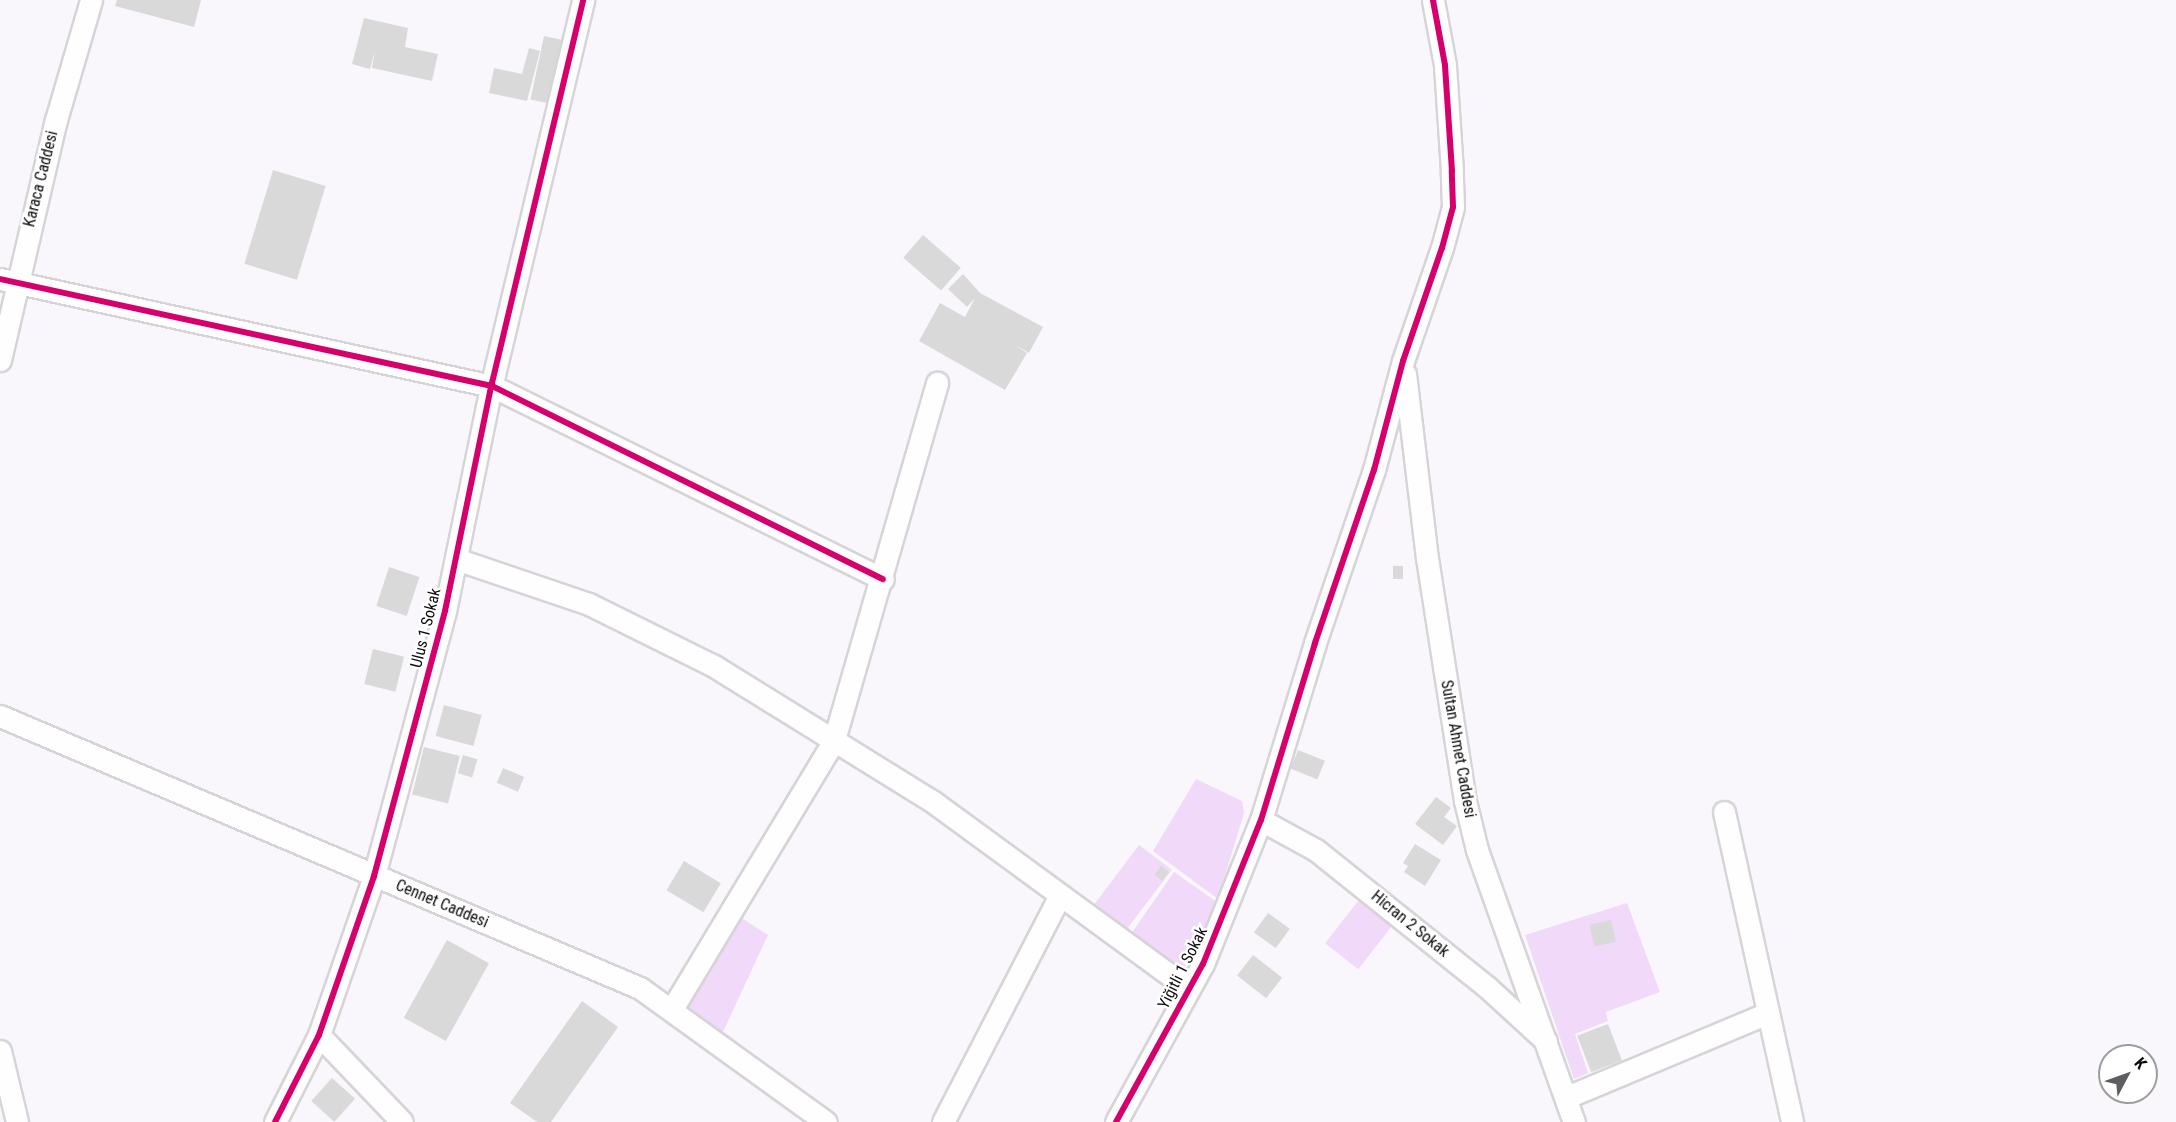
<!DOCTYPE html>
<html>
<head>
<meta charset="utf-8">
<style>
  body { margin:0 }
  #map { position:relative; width:2176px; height:1122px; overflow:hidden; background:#faf7fc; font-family:"Roboto Condensed",sans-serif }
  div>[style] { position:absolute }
  .green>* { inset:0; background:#f0d9f9; transform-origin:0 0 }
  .building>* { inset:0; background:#d9d9d9; transform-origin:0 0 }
  .roads { filter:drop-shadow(2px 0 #d6d4d7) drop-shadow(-2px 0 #d6d4d7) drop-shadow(0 2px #d6d4d7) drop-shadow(0 -2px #d6d4d7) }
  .minor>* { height:21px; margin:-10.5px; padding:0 10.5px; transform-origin:10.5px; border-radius:10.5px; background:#fefeff }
  .cycleway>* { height:6px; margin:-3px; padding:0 3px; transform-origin:3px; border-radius:3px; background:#d6006c }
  span { translate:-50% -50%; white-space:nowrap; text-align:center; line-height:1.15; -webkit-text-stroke:5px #fff; paint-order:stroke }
  .street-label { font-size:16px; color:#0c0b0d }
  .north { position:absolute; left:2098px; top:1044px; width:60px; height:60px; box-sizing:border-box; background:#fff; border:2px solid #9e9d9e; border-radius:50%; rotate:49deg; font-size:16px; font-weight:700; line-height:24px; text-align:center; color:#0c0b0d }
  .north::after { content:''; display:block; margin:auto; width:21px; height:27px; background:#5f5e61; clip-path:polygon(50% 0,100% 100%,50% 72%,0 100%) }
</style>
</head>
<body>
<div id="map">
  <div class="green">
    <div style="clip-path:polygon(1196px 779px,1242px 801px,1244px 813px,1218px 899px,1153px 851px)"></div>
    <div style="left:1139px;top:845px;width:41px;height:75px;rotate:37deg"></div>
    <div style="clip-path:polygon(1174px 872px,1217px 902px,1192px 961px,1185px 966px,1178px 966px,1131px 934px)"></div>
    <div style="left:1359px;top:900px;width:42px;height:55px;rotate:38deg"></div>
    <div style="clip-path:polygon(1627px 903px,1660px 992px,1606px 1012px,1608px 1021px,1575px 1034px,1588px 1073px,1574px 1079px,1525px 935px)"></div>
    <div style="clip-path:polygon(737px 915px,768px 935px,722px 1034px,682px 1005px)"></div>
  </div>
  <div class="building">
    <div style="clip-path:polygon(117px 0,201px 0,194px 27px,115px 6px)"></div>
    <div style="clip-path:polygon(364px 18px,408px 28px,405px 47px,438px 54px,432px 81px,372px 68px,375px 51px,370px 69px,352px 64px)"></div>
    <div style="left:544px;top:36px;width:19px;height:65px;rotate:12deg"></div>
    <div style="clip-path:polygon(529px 48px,540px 51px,527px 101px,489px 93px,494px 68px,522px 74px)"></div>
    <div style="left:273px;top:170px;width:55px;height:98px;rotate:17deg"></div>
    <div style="left:923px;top:235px;width:50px;height:30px;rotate:41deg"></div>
    <div style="clip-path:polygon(963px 274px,980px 293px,1043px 327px,1029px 353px,1015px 345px,1027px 353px,1005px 390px,919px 341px,940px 303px,965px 317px,975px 298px,967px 307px,948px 289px)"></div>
    <div style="left:1393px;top:566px;width:10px;height:13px"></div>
    <div style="left:389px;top:567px;width:32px;height:41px;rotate:18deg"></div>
    <div style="left:373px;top:649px;width:32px;height:36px;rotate:14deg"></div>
    <div style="left:444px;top:705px;width:39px;height:32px;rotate:15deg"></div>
    <div style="left:424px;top:747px;width:37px;height:49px;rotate:14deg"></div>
    <div style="left:1298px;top:750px;width:29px;height:20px;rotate:22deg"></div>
    <div style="left:463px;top:755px;width:15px;height:19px;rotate:16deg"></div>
    <div style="left:503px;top:768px;width:23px;height:16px;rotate:23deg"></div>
    <div style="clip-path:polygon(1436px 797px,1451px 808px,1444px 817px,1457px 826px,1443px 845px,1415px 824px)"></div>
    <div style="clip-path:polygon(1415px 844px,1441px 860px,1425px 886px,1404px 872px,1408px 866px,1403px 863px)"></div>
    <div style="left:684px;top:861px;width:43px;height:34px;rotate:31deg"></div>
    <div style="left:1161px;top:866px;width:10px;height:11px;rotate:37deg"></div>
    <div style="left:1268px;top:913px;width:27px;height:24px;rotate:36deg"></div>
    <div style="left:1611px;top:920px;width:22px;height:22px;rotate:77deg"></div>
    <div style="left:447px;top:940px;width:48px;height:89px;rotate:29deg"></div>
    <div style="left:1253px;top:955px;width:37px;height:26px;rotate:38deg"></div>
    <div style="clip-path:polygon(582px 1001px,618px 1027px,551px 1122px,537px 1122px,510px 1103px)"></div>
    <div style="left:1608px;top:1024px;width:39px;height:33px;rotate:69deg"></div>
    <div style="left:332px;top:1078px;width:31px;height:31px;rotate:42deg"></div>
  </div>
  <div class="roads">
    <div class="minor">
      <div style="left:0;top:279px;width:504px;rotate:12.27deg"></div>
      <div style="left:492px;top:386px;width:436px;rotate:26.3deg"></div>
      <div style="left:0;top:360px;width:246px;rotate:-76.9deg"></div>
      <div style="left:56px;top:120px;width:125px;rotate:-73.7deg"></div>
      <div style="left:1405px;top:374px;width:185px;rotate:83.2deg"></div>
      <div style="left:1427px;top:558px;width:246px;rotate:81.1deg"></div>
      <div style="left:1465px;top:801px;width:50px;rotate:76.2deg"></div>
      <div style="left:1477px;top:850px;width:289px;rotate:70.4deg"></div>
      <div style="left:456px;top:559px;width:140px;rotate:18.7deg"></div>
      <div style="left:589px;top:604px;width:140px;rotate:26.4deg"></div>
      <div style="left:714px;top:666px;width:256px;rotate:31.8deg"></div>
      <div style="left:932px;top:801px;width:318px;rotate:36.2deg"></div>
      <div style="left:0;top:716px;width:695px;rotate:23.03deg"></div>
      <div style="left:640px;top:988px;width:229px;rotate:35.8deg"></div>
      <div style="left:1724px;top:812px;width:317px;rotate:77.6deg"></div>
      <div style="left:1261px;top:820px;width:63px;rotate:28.6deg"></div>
      <div style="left:1316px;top:850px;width:219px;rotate:38.7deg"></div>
      <div style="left:1487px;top:987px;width:80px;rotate:42.5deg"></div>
      <div style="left:672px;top:1009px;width:314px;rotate:-58.9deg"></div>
      <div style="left:834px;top:740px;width:372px;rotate:-73.9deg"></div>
      <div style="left:319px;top:1035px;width:120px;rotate:46.3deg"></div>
      <div style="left:0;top:1051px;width:73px;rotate:76.5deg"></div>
      <div style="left:1567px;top:1097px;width:218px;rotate:-22.7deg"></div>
      <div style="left:275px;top:1122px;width:97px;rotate:-63.2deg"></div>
      <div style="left:319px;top:1035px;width:168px;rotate:-70.9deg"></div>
      <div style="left:374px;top:876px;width:274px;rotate:-75deg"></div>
      <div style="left:445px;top:611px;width:233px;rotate:-78.4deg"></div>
      <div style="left:492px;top:383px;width:394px;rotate:-76.6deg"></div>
      <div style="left:943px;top:1122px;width:253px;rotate:-62.7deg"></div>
      <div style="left:1116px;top:1122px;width:180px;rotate:-61.2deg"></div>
      <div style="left:1203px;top:964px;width:155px;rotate:-68.1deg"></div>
      <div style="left:1261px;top:820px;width:185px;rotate:-73deg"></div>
      <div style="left:1315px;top:643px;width:183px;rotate:-71.2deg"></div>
      <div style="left:1374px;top:470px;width:113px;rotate:-75.1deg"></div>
      <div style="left:1403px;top:361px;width:120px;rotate:-71deg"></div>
      <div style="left:1442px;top:248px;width:42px;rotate:-75deg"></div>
      <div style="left:1453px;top:207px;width:36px;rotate:-92deg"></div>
      <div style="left:1452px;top:171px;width:106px;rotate:-93.8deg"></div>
      <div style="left:1445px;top:65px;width:66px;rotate:-100.5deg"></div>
    </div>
  </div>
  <div class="cycleway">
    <div style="left:0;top:279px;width:504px;rotate:12.27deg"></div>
    <div style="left:492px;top:386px;width:436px;rotate:26.3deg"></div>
    <div style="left:275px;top:1122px;width:97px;rotate:-63.2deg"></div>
    <div style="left:319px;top:1035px;width:168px;rotate:-70.9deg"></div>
    <div style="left:374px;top:876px;width:274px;rotate:-75deg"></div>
    <div style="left:445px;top:611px;width:233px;rotate:-78.4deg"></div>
    <div style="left:492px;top:383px;width:394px;rotate:-76.6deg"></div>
    <div style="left:1116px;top:1122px;width:180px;rotate:-61.2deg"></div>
    <div style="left:1203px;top:964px;width:155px;rotate:-68.1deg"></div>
    <div style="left:1261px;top:820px;width:185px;rotate:-73deg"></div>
    <div style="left:1315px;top:643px;width:183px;rotate:-71.2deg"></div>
    <div style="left:1374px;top:470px;width:113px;rotate:-75.1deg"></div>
    <div style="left:1403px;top:361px;width:120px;rotate:-71deg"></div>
    <div style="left:1442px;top:248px;width:42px;rotate:-75deg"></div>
    <div style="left:1453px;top:207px;width:36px;rotate:-92deg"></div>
    <div style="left:1452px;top:171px;width:106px;rotate:-93.8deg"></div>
    <div style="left:1445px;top:65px;width:66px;rotate:-100.5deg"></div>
  </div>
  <div class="street-label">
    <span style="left:41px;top:179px;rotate:-76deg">Karaca Caddesi</span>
    <span style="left:426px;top:628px;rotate:-76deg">Ulus 1 Sokak</span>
    <span style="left:1458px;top:749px;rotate:80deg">Sultan Ahmet Caddesi</span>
    <span style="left:442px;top:904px;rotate:23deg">Cennet Caddesi</span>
    <span style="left:1410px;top:924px;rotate:39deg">Hicran 2 Sokak</span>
    <span style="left:1183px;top:968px;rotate:-63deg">Yiğitli 1 Sokak</span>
  </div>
  <div class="north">K</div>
</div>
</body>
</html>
